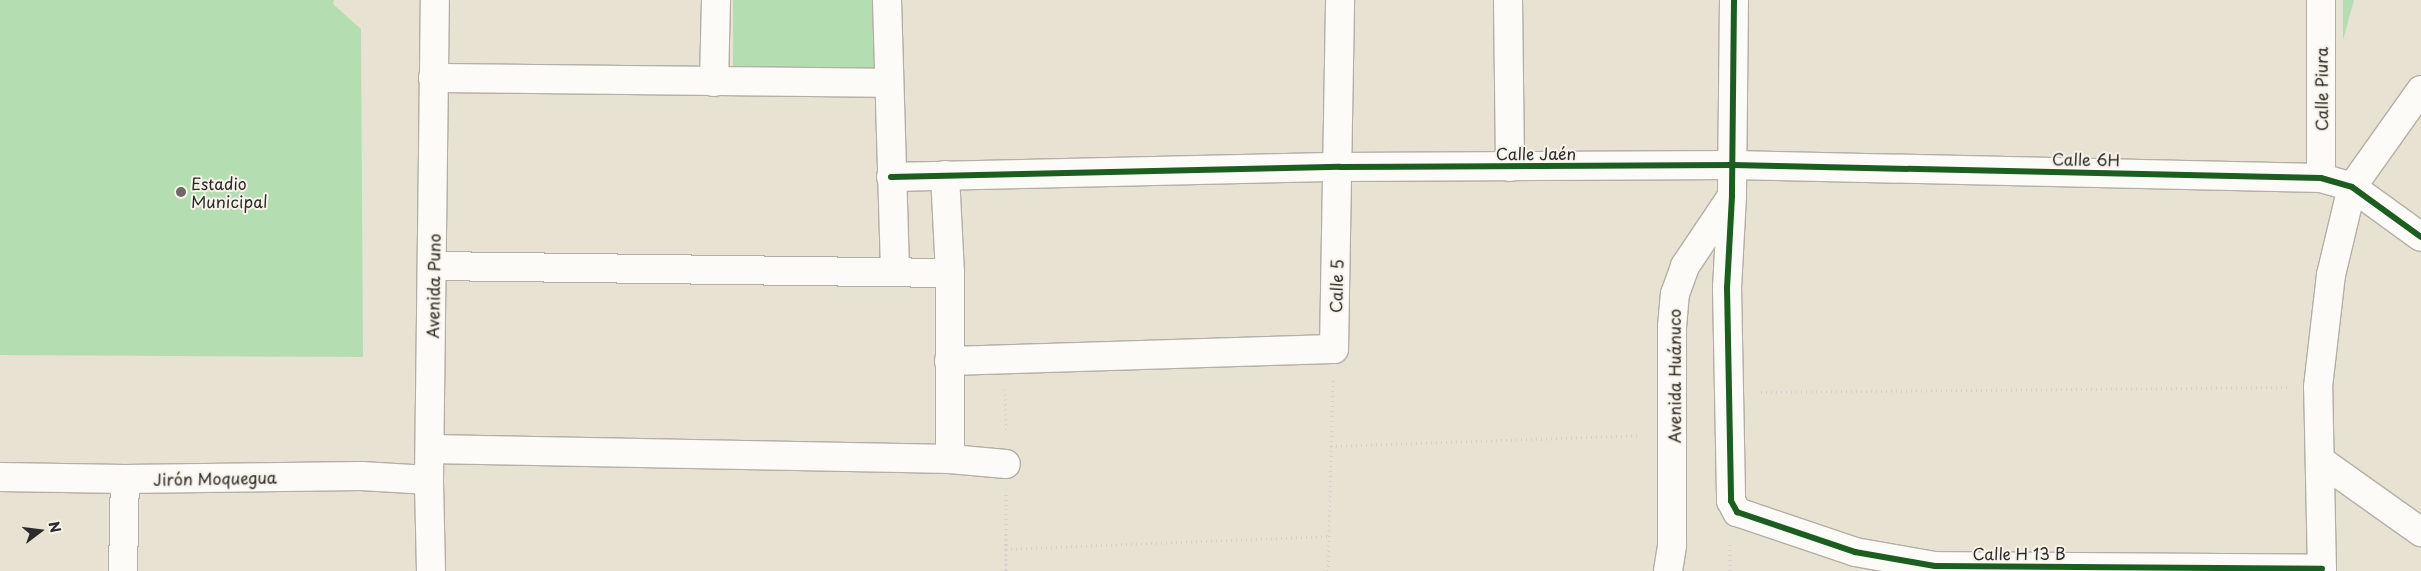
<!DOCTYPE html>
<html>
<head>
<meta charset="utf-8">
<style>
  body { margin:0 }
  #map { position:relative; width:2421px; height:571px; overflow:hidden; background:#e8e2d3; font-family:"Playpen Sans",sans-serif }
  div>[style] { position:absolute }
  .green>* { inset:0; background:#b5ddb2; transform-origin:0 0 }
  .path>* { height:3px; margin-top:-1.5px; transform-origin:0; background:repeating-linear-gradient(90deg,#d3d1ce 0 1px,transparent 0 5px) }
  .roads { filter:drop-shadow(1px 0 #b3afa6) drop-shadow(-1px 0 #b3afa6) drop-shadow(0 1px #b3afa6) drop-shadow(0 -1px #b3afa6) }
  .minor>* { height:28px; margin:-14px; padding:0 14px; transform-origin:14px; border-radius:14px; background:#fcfbf8 }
  .cycleway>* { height:6px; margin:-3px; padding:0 3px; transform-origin:3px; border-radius:3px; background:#1b5e20 }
  .dots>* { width:14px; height:14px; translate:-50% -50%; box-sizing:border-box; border:2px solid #f7f3e8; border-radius:50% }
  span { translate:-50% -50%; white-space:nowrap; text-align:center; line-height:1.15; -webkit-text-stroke:4px #f7f3e8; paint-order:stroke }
  .street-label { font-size:16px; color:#2b2b2b }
  .poi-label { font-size:16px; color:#2b2b2b }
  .left { translate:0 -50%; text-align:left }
  .north { position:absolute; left:15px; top:506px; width:50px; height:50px; -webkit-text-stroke:4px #f7f3e8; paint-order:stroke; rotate:75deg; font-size:14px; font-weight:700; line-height:20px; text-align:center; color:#2b2b2b }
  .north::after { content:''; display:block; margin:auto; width:18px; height:22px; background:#2b2b2b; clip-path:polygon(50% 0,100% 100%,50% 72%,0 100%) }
</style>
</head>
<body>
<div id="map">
  <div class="green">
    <div style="clip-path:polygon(0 0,334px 0,333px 4px,361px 29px,363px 357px,0 355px)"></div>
    <div style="left:733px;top:0;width:149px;height:71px"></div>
    <div style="clip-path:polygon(2343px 0,2354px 0,2343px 40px)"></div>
  </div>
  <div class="path">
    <div style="left:1005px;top:389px;width:44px;rotate:88.7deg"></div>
    <div style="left:1761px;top:392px;width:526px;rotate:-0.54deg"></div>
    <div style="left:1331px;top:446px;width:309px;rotate:-2deg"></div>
    <div style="left:1006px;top:494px;width:77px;rotate:90deg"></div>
    <div style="left:1006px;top:549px;width:323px;rotate:-2.3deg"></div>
    <div style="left:1328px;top:571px;width:192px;rotate:-88.5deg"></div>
    <div style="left:1730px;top:571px;width:29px;rotate:-90deg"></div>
  </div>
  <div class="roads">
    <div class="minor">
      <div style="left:887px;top:0;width:272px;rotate:88.3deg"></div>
      <div style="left:1508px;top:0;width:167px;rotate:89.3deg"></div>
      <div style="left:1734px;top:0;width:196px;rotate:90.6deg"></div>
      <div style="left:1732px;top:196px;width:91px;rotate:93.1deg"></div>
      <div style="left:1727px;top:287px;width:214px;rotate:88.9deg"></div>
      <div style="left:1731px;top:501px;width:13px;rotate:61deg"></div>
      <div style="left:1737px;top:512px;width:125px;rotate:18.7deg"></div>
      <div style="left:1855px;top:552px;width:81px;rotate:9.9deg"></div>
      <div style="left:1935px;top:566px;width:387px;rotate:0.4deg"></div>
      <div style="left:433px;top:78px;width:455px;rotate:0.6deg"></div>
      <div style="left:714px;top:82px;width:82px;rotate:-88.6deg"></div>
      <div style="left:945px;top:175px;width:98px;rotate:87.1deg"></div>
      <div style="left:950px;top:273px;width:186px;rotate:90deg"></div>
      <div style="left:891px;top:177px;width:449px;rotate:-1.3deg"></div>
      <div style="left:1340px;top:167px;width:393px;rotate:-0.3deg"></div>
      <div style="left:1733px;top:165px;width:588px;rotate:1.27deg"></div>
      <div style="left:2321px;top:178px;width:32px;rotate:16deg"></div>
      <div style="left:2352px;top:187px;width:85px;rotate:35.9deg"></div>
      <div style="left:2321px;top:178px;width:178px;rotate:-90deg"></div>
      <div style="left:433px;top:266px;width:517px;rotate:0.78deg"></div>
      <div style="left:949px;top:361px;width:385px;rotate:-1.8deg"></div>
      <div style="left:1334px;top:349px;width:349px;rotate:-89deg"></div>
      <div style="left:430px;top:449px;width:520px;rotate:1.1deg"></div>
      <div style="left:950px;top:459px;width:56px;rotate:5.1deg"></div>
      <div style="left:2321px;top:461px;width:123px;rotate:35.4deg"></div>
      <div style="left:0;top:477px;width:125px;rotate:0.9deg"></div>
      <div style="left:125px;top:479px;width:236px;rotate:-0.7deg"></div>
      <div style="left:361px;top:476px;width:68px;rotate:3.4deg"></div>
      <div style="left:123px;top:571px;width:92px;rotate:-88.8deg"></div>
      <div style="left:431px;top:571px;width:91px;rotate:-91.3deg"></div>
      <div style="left:429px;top:480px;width:480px;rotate:-89.3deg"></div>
      <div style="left:1668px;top:571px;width:26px;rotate:-81deg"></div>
      <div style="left:1672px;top:545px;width:218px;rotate:-90deg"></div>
      <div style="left:1672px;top:327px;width:33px;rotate:-85deg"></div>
      <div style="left:1675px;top:294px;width:30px;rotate:-70deg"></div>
      <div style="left:1685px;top:266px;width:81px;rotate:-56.1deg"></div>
      <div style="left:2322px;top:571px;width:184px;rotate:-91.2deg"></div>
      <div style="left:2318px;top:387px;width:113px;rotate:-83.4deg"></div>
      <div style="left:2331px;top:275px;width:90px;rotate:-76.6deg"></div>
      <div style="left:2352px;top:187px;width:119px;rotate:-54.6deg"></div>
    </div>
  </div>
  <div class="cycleway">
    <div style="left:1734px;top:0;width:196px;rotate:90.6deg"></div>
    <div style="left:1732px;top:196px;width:91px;rotate:93.1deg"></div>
    <div style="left:1727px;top:287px;width:214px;rotate:88.9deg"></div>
    <div style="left:1731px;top:501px;width:13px;rotate:61deg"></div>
    <div style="left:1737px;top:512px;width:125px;rotate:18.7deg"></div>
    <div style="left:1855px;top:552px;width:81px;rotate:9.9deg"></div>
    <div style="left:1935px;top:566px;width:387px;rotate:0.4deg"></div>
    <div style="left:891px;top:177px;width:449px;rotate:-1.3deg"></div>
    <div style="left:1340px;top:167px;width:393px;rotate:-0.3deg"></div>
    <div style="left:1733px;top:165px;width:588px;rotate:1.27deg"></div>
    <div style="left:2321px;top:178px;width:32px;rotate:16deg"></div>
    <div style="left:2352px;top:187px;width:85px;rotate:35.9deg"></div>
  </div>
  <div class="dots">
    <div style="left:181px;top:192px;background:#6d6b66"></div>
  </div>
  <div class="street-label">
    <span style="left:2321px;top:89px;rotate:-90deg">Calle Piura</span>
    <span style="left:1536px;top:153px">Calle Jaén</span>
    <span style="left:2086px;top:159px;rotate:1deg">Calle 6H</span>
    <span style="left:433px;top:286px;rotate:-89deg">Avenida Puno</span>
    <span style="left:1336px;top:286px;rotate:-88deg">Calle 5</span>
    <span style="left:1674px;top:376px;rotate:-90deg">Avenida Huánuco</span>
    <span style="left:215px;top:478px;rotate:-1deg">Jirón Moquegua</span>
    <span style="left:2019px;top:553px">Calle H 13 B</span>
  </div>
  <div class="poi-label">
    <span class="left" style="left:191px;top:192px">Estadio<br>Municipal</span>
  </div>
  <div class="north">N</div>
</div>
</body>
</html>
